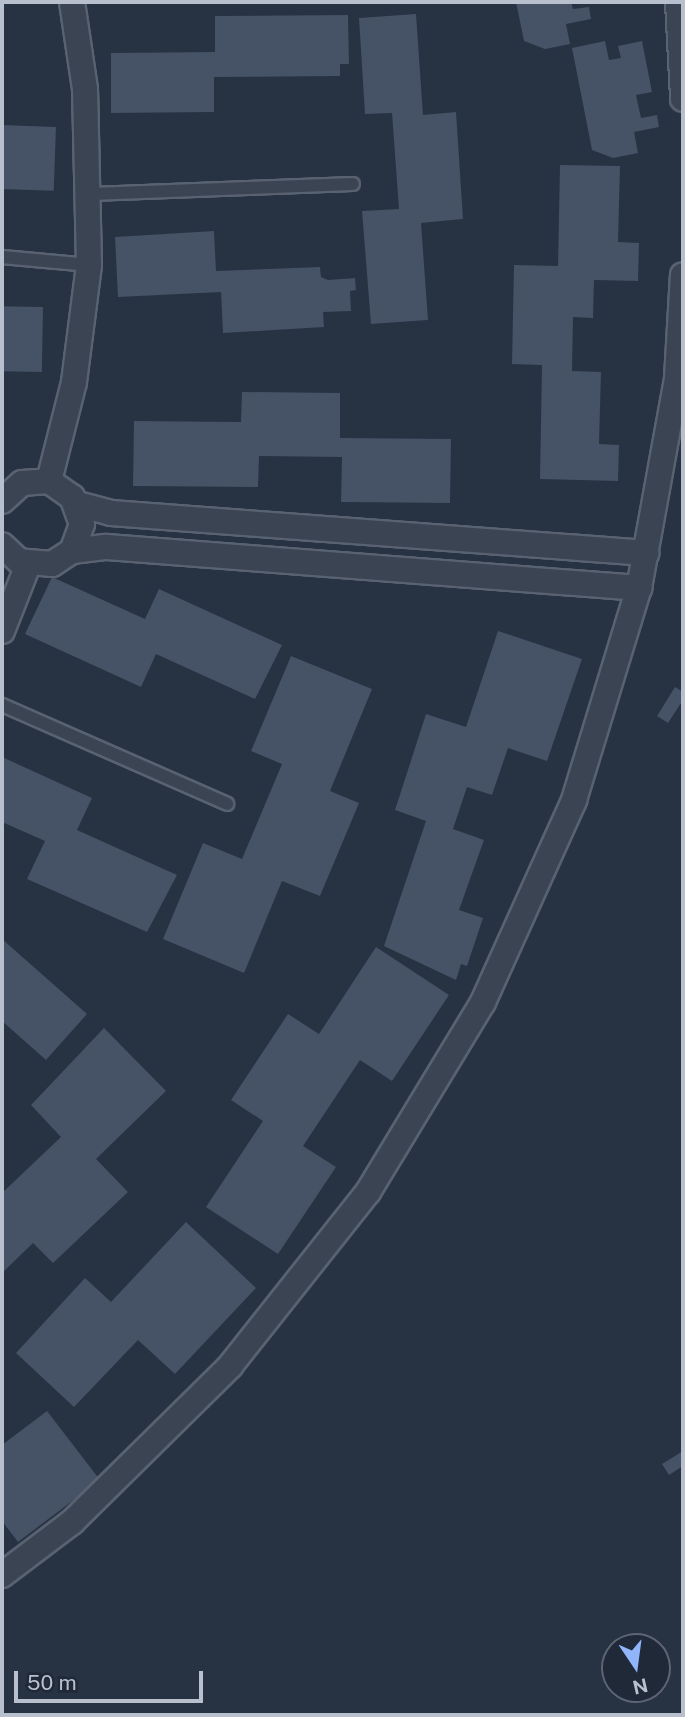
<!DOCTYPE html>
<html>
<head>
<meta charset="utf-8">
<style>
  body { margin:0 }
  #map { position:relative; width:685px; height:1717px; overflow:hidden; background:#273243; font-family:"Public Sans",sans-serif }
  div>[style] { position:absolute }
  .building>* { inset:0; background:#465265; transform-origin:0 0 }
  .roads { filter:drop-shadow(2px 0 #596270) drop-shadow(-2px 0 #596270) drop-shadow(0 2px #596270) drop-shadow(0 -2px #596270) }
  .service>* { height:12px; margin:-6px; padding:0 6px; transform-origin:6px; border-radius:6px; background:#3b4453 }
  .minor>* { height:24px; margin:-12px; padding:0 12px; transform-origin:12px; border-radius:12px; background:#3b4453 }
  span { translate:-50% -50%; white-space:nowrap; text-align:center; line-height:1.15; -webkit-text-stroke:6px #202938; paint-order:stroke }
  .frame { position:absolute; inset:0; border:4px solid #b8bfcd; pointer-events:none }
  .north { position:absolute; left:601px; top:1633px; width:70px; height:70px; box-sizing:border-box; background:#202938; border:2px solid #5d6574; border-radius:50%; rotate:167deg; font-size:19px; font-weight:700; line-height:28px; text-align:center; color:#b8bfcd }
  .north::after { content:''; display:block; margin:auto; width:24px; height:32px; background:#90b5fa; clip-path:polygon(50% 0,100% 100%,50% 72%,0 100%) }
  .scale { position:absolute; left:14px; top:1671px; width:189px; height:32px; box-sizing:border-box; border:4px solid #b8bfcd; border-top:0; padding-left:9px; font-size:21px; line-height:24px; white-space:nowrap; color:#b8bfcd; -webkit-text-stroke:5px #202938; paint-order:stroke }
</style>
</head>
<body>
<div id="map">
  <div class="building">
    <div style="clip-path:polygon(516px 2px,571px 2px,573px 9px,589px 7px,591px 19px,566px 24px,570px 44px,545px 49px,524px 41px)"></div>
    <div style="clip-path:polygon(416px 14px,423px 115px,456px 112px,463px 219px,421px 223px,428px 320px,371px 324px,362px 211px,399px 209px,392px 113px,365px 114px,359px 18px)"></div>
    <div style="clip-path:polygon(348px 15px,349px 64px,340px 64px,340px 76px,214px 77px,214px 112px,111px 113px,111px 53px,215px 52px,215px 16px)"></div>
    <div style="clip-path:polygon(605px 41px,609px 60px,621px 58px,618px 46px,642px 41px,652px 92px,636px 95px,641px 118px,657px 115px,659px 127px,634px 132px,638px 153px,613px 158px,592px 150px,572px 48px)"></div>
    <div style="left:2px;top:125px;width:54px;height:64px;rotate:2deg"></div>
    <div style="clip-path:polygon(560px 165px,620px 166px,618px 242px,639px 243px,638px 281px,594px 280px,593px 318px,573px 317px,572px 371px,601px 372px,599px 444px,619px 445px,618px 481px,540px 479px,542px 365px,512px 364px,514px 265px,558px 266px)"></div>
    <div style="clip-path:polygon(214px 231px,216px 271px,320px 267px,321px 277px,328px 280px,355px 278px,356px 290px,350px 291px,351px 311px,323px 312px,324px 327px,223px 333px,221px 292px,118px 297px,115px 237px)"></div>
    <div style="left:43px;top:307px;width:65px;height:41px;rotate:91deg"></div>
    <div style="clip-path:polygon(242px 392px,340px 393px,340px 438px,451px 439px,450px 503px,341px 502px,342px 457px,259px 456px,258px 487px,133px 486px,134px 421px,241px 422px)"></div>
    <div style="clip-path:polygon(52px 577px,145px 619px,159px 589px,282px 645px,255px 699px,156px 654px,141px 687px,25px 634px)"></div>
    <div style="clip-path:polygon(498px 631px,582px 659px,547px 761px,508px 748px,492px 795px,467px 787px,453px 829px,484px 840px,459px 910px,483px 918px,467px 966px,461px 964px,456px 980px,384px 946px,426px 821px,395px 810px,426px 714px,466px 727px)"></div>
    <div style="clip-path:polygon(291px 656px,372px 689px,330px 791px,359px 803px,320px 896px,282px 881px,244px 973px,163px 939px,203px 843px,242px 859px,282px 764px,251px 751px)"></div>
    <div style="clip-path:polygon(675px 687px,683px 692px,683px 700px,668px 723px,657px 716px)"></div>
    <div style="clip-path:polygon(2px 757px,92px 798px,77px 830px,177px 875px,147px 932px,27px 879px,45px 841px,2px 822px)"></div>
    <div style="clip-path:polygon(2px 939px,87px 1014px,46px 1060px,2px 1021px)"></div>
    <div style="clip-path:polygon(376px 947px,449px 995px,392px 1081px,360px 1060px,303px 1146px,336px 1167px,278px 1254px,206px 1207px,263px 1121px,231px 1100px,288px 1014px,319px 1034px)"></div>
    <div style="clip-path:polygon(104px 1028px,166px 1091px,96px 1159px,128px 1192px,53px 1263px,33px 1243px,2px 1273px,2px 1193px,61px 1137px,31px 1105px)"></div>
    <div style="clip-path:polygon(186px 1222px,256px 1288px,175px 1374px,138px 1340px,74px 1407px,16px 1353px,85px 1278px,111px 1302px)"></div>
    <div style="clip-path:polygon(47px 1411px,100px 1480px,18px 1542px,2px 1521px,2px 1445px)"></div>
    <div style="clip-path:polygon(683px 1451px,683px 1466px,669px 1475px,662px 1464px)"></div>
  </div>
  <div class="roads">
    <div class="service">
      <div style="left:91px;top:194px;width:262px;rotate:-2.2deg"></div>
      <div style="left:2px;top:257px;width:87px;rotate:5.3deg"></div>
      <div style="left:2px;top:705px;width:246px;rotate:23.7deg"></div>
    </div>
    <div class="minor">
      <div style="left:678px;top:2px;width:97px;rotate:87deg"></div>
      <div style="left:49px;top:481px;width:102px;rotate:-75.8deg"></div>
      <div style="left:74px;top:382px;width:118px;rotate:-82.7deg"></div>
      <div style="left:89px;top:265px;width:176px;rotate:-91.3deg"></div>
      <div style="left:85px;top:89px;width:88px;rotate:-98.5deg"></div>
      <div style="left:2px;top:501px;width:27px;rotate:-42deg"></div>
      <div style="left:22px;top:483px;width:27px;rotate:-4deg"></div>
      <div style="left:49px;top:481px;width:28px;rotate:35deg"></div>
      <div style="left:72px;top:497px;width:29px;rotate:70deg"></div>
      <div style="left:82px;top:524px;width:29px;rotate:110deg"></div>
      <div style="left:72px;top:551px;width:24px;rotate:147deg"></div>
      <div style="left:52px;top:564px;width:33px;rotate:-175deg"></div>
      <div style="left:19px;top:561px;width:23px;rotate:-137deg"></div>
      <div style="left:78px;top:504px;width:34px;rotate:15deg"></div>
      <div style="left:111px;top:513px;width:537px;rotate:4.27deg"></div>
      <div style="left:72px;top:551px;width:35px;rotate:-7deg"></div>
      <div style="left:107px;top:547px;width:534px;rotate:4.41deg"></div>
      <div style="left:2px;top:631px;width:71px;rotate:-68.5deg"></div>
      <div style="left:2px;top:1575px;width:88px;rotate:-37.1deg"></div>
      <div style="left:72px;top:1522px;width:222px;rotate:-44.6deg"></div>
      <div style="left:230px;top:1366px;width:222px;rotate:-51.6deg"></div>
      <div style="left:368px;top:1192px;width:222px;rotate:-58.8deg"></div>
      <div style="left:483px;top:1002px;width:222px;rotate:-65.7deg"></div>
      <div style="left:574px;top:800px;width:222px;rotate:-73deg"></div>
      <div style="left:639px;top:588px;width:213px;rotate:-79.7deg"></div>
      <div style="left:677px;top:378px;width:103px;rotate:-86.7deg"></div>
    </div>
  </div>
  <div class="frame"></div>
  <div class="north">N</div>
  <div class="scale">50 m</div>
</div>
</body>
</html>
